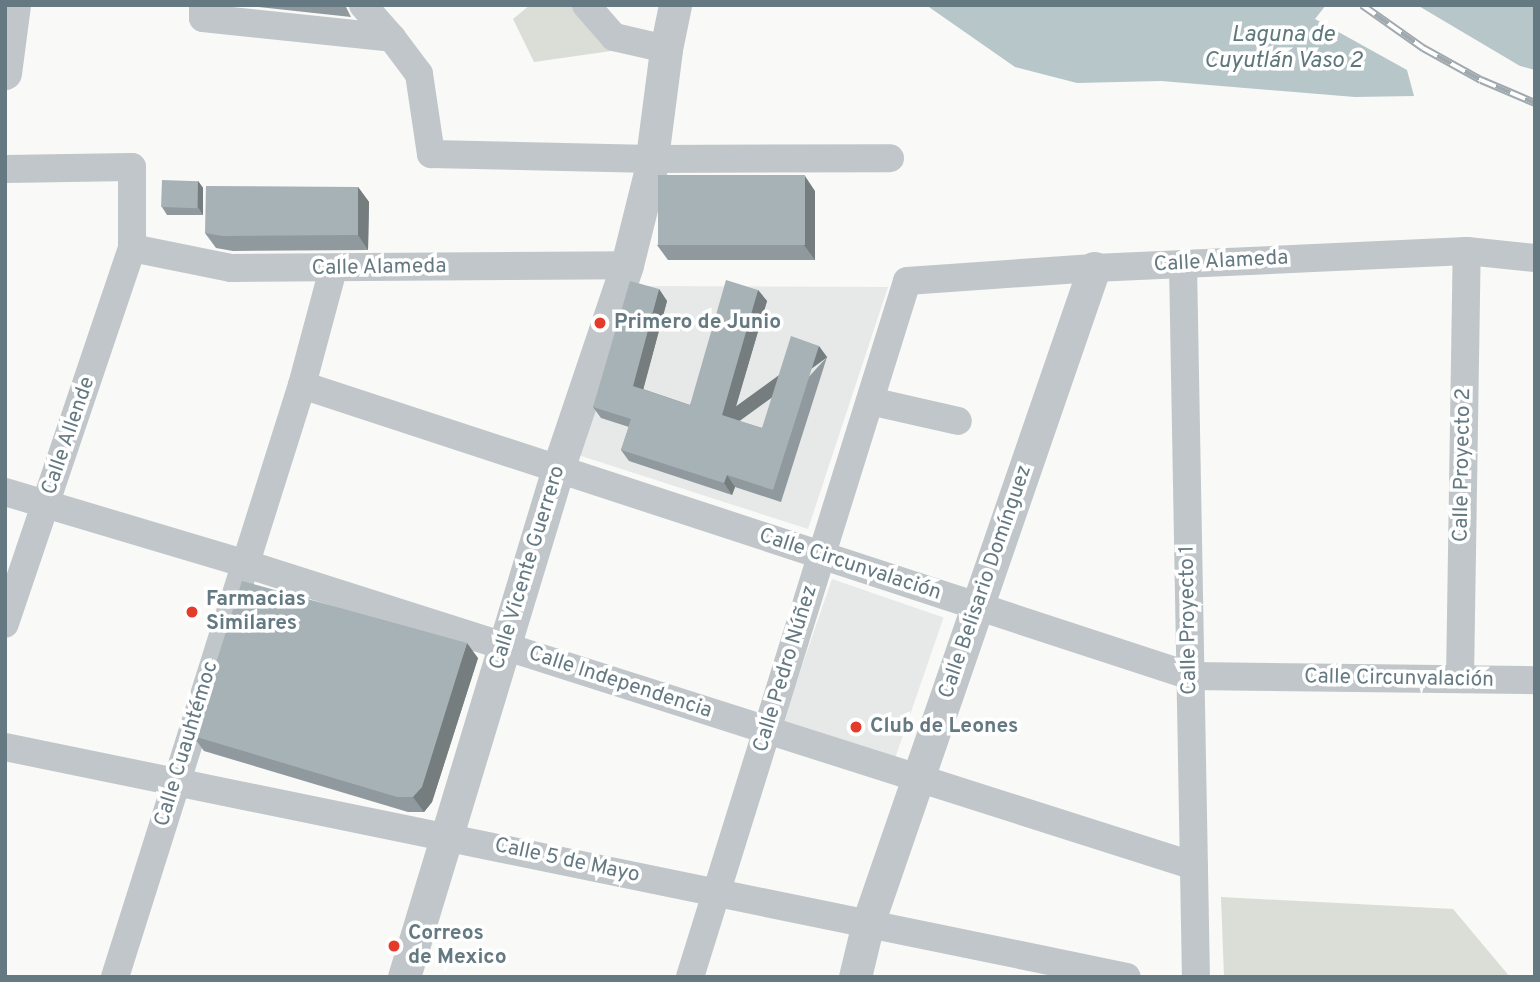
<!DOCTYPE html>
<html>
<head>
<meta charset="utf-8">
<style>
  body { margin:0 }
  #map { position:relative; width:1540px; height:982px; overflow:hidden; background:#f9f9f7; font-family:Overpass,sans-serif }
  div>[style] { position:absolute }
  .built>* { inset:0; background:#e7e9e8; transform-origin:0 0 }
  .green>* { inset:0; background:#daded6 }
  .water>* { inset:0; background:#b7c6c8 }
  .minor>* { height:28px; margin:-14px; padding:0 14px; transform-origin:14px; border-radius:14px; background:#c0c6c9 }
  .tertiary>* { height:33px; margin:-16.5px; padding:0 16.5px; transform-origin:16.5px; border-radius:16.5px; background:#c0c6c9 }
  .rail>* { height:8px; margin-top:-4px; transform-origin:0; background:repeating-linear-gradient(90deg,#fff 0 16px,#9fa9ae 0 32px); box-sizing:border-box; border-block:2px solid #9fa9ae }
  .wall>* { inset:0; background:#90999d }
  .shaded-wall>* { inset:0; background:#757d7f; transform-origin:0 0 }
  .building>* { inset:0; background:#a7b2b6; transform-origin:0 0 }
  .dots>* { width:19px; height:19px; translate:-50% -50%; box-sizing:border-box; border:4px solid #fff; border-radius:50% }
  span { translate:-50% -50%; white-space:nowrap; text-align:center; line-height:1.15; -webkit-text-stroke:7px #fff; paint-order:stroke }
  .street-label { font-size:21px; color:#647982 }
  .poi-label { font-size:21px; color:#647982; font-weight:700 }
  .left { translate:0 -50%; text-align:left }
  .water-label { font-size:23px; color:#5f787c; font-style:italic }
  .frame { position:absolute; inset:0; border:7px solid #647982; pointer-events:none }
</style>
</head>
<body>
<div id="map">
  <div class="built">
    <div style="clip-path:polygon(628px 286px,888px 287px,808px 529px,575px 454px)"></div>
    <div style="left:832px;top:579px;width:118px;height:153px;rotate:19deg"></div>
  </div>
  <div class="green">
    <div style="clip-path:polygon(530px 5px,572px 5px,611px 51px,534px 62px,513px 19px)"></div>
    <div style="clip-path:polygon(1221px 897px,1453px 909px,1510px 977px,1224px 977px)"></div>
  </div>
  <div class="water">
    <div style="clip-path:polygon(926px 5px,1326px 5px,1315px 19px,1407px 70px,1414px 96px,1355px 97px,1161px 81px,1077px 83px,1015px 67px)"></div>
    <div style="clip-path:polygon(1417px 5px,1535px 5px,1535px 70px,1520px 66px)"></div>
  </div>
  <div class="minor">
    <div style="left:203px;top:5px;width:13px;rotate:90deg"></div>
    <div style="left:203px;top:18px;width:190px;rotate:6deg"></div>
    <div style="left:392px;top:38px;width:44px;rotate:-131.3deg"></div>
    <div style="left:586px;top:5px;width:43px;rotate:48.8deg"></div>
    <div style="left:614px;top:37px;width:53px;rotate:13deg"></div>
    <div style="left:392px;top:38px;width:45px;rotate:53.1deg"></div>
    <div style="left:419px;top:74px;width:81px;rotate:81.5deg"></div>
    <div style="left:431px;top:154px;width:222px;rotate:1.3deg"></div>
    <div style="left:653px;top:159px;width:237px;rotate:-0.2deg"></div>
    <div style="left:5px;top:169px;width:127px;rotate:-0.9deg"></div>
    <div style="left:132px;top:167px;width:81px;rotate:90deg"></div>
    <div style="left:132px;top:248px;width:397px;rotate:108.7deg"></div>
    <div style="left:132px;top:248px;width:101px;rotate:11.4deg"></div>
    <div style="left:231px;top:268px;width:396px;rotate:-0.4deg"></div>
    <div style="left:1183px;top:264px;width:713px;rotate:88.96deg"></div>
    <div style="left:302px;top:385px;width:934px;rotate:18.14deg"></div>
    <div style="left:1190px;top:676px;width:345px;rotate:0.7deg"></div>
    <div style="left:870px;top:401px;width:90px;rotate:12.8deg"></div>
    <div style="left:5px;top:492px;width:248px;rotate:16.6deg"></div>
    <div style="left:243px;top:563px;width:998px;rotate:17.67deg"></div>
    <div style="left:1460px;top:679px;width:428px;rotate:-89.1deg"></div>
    <div style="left:5px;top:747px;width:1145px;rotate:11.58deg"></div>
    <div style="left:115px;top:977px;width:621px;rotate:-72.47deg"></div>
    <div style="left:302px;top:385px;width:120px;rotate:-75deg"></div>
    <div style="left:690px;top:977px;width:729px;rotate:-72.68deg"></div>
    <div style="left:907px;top:281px;width:187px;rotate:-4deg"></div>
    <div style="left:1094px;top:268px;width:373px;rotate:-2.6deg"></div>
    <div style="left:1467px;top:251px;width:68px;rotate:5.9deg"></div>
  </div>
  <div class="tertiary">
    <div style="left:5px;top:73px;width:69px;rotate:-82.5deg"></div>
    <div style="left:404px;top:977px;width:531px;rotate:-73.14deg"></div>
    <div style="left:558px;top:469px;width:215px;rotate:-71.3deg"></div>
    <div style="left:627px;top:265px;width:95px;rotate:-76deg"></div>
    <div style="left:650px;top:173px;width:125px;rotate:-82.6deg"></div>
    <div style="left:666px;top:49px;width:45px;rotate:-78.4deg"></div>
    <div style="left:855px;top:977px;width:56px;rotate:-76.5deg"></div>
    <div style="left:868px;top:923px;width:693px;rotate:-70.96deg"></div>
  </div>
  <div class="rail">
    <div style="left:1362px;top:5px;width:75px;rotate:35.2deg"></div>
    <div style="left:1423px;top:48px;width:66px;rotate:28.9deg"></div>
    <div style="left:1481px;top:80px;width:59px;rotate:23.1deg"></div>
  </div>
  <div class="wall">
    <div style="clip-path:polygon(241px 5px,345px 5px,351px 17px)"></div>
    <div style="clip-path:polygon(198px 181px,203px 188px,203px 215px,167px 215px,162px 207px)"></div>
    <div style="clip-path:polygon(358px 187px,369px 202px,368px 250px,233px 251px,216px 248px,205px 233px)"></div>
    <div style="clip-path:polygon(815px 191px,815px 260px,668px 260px,657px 245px)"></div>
    <div style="clip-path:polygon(659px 289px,667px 301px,643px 389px,690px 405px,758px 290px,767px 301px,732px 419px,762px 428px,827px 357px,781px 502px,735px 487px,732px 495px,629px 461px,621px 450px,629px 427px,601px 418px,593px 407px)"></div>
    <div style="clip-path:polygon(478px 658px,432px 802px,424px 812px,408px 812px,204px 751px,193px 736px)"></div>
  </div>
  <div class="shaded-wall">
    <div style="clip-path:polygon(805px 176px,815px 191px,815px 260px,804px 245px)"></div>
    <div style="clip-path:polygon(198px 181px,203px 188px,203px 215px,198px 207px)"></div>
    <div style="clip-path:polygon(358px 187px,369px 202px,368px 250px,358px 235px)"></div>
    <div style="clip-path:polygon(659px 289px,667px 301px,641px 398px,633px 386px)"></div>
    <div style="clip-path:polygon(758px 290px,767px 301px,730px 427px,722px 415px)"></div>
    <div style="left:819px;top:346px;width:14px;height:151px;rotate:54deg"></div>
    <div style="clip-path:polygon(727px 475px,735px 487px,732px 495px,724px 483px)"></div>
    <div style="clip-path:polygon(467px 643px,478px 658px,432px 802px,424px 812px,413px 797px)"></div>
  </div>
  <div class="building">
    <div style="left:658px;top:175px;width:147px;height:70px"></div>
    <div style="left:162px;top:180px;width:36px;height:27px;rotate:2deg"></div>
    <div style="clip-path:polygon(206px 186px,358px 187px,358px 235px,222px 236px,205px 233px)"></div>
    <div style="clip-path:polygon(726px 280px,758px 290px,722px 415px,762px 428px,791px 336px,819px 346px,773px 490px,727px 475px,724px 483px,621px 450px,631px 419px,593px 407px,630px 281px,659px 289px,633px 386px,690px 405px)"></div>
    <div style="clip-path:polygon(242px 581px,467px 643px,422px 787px,413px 797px,397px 797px,193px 736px)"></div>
  </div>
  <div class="dots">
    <div style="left:600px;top:323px;background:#e43b2b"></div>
    <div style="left:192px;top:612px;background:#e43b2b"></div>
    <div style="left:856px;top:727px;background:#e43b2b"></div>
    <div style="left:394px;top:946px;background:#e43b2b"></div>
  </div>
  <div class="street-label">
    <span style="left:1221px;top:262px;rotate:-3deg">Calle Alameda</span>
    <span style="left:379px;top:268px;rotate:-1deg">Calle Alameda</span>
    <span style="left:69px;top:436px;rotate:-71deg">Calle Allende</span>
    <span style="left:1463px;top:465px;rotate:-89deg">Calle Proyecto 2</span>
    <span style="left:850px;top:565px;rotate:18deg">Calle Circunvalación</span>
    <span style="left:528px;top:568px;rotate:-73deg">Calle Vicente Guerrero</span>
    <span style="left:986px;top:582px;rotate:-71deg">Calle Belisario Domínguez</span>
    <span style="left:1189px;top:620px;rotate:-91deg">Calle Proyecto 1</span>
    <span style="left:786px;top:669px;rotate:-73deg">Calle Pedro Núñez</span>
    <span style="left:1399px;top:679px;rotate:1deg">Calle Circunvalación</span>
    <span style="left:620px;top:683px;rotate:18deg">Calle Independencia</span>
    <span style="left:187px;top:744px;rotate:-73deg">Calle Cuauhtémoc</span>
    <span style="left:567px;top:861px;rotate:12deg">Calle 5 de Mayo</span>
  </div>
  <div class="poi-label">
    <span class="left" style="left:614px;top:323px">Primero de Junio</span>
    <span class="left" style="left:206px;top:612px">Farmacias<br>Similares</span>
    <span class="left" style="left:870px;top:727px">Club de Leones</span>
    <span class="left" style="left:408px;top:946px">Correos<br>de Mexico</span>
  </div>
  <div class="water-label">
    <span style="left:1283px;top:49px">Laguna de<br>Cuyutlán Vaso 2</span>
  </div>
  <div class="frame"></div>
</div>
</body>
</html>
